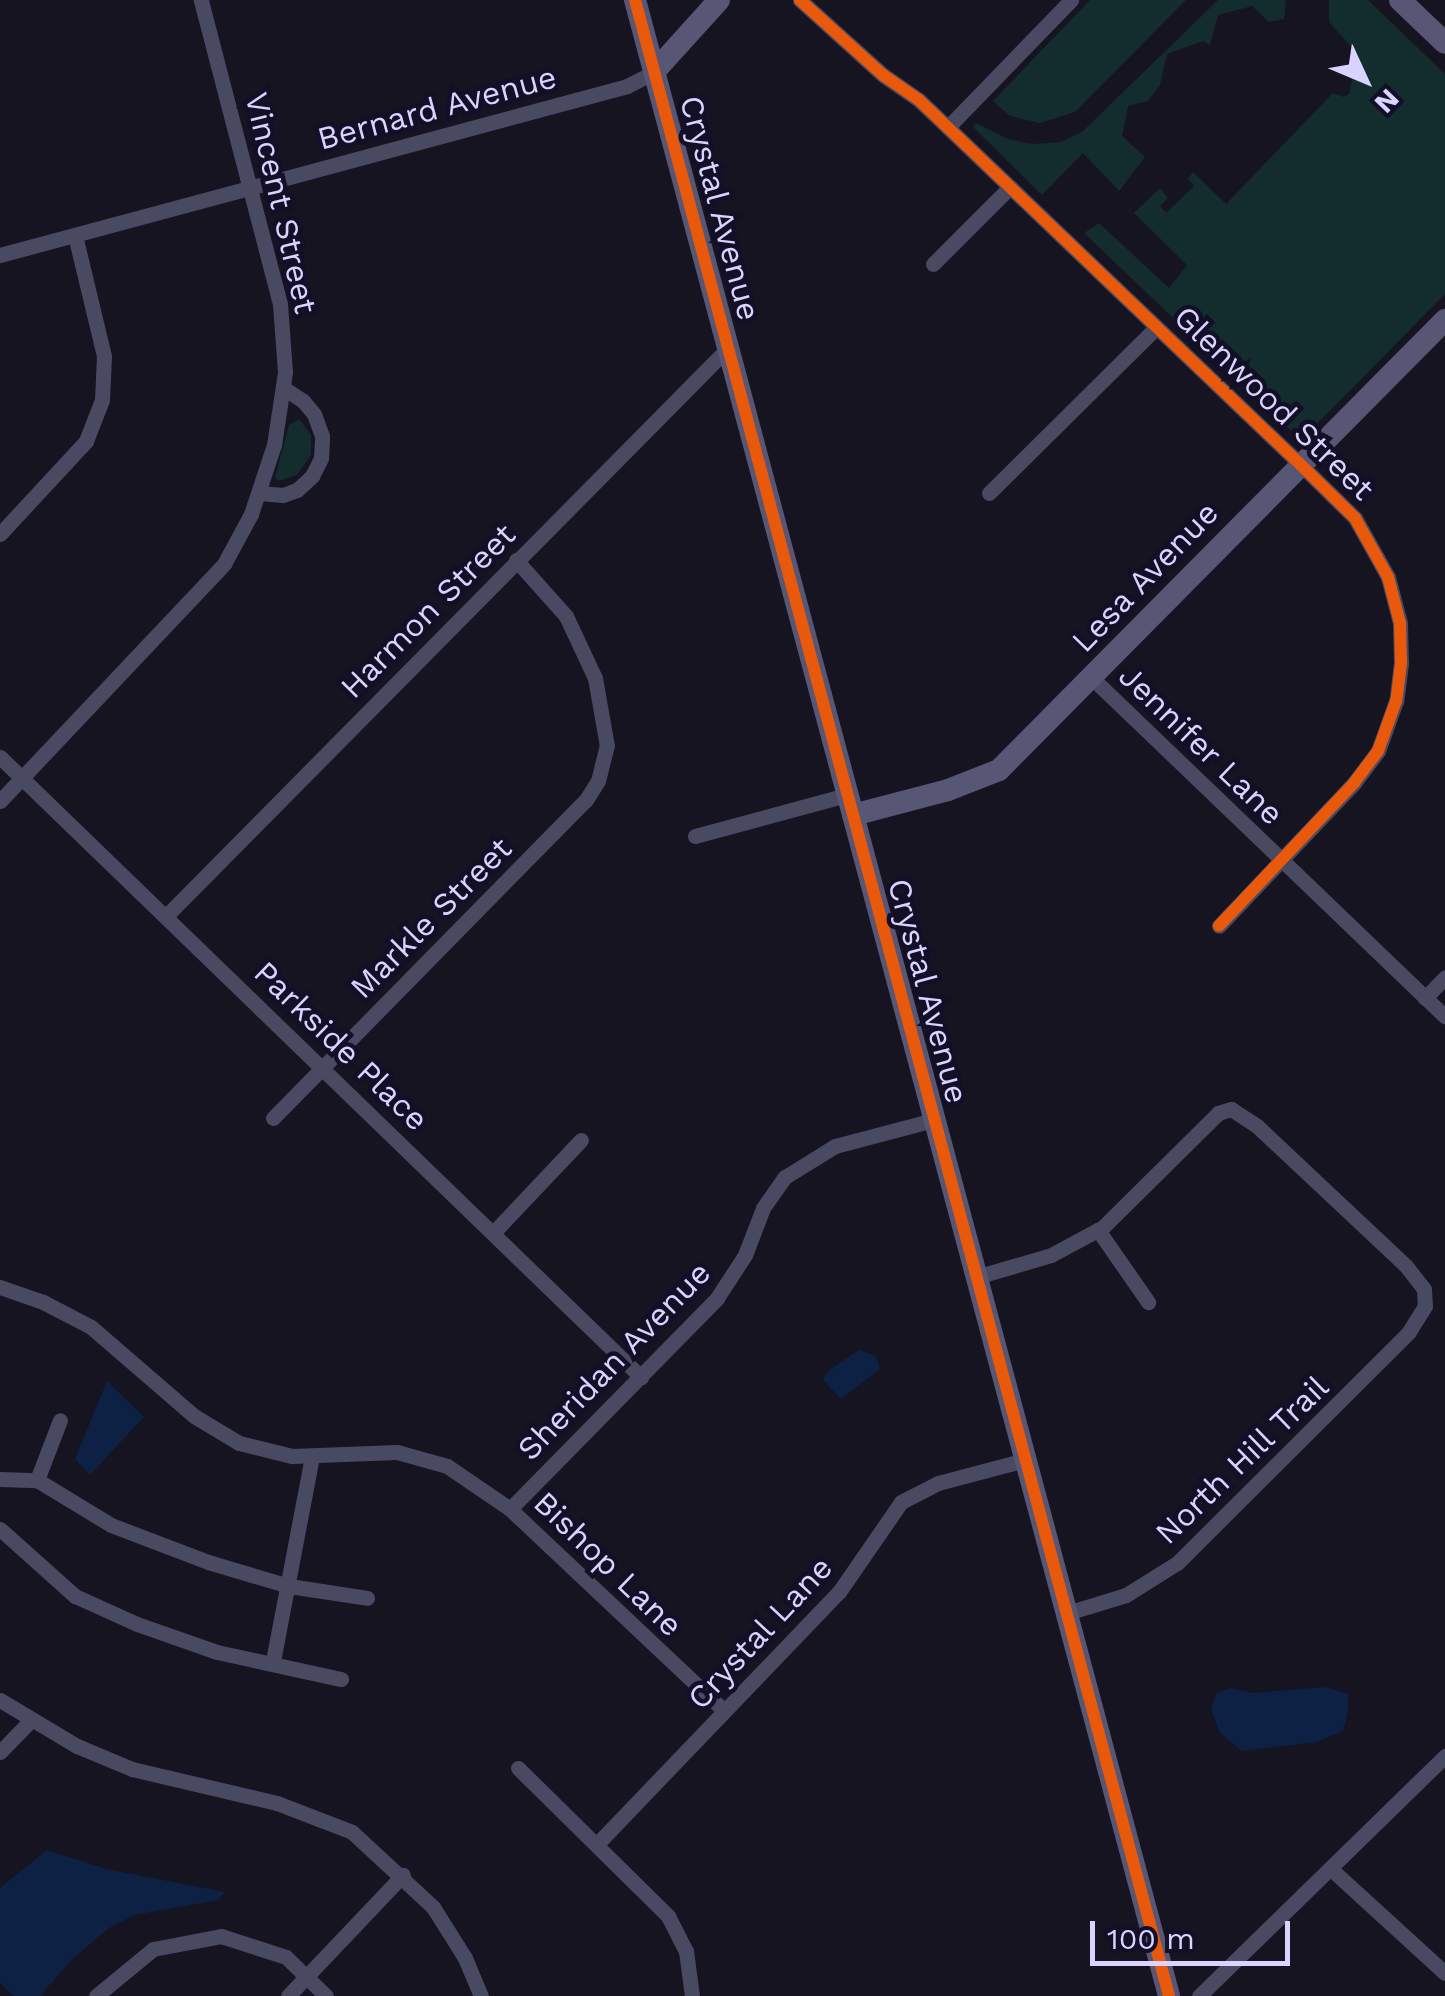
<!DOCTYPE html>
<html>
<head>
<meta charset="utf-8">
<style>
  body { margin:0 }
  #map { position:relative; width:1445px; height:1996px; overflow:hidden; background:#161421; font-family:"Work Sans",sans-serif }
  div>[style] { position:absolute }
  .green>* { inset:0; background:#132c2d }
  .water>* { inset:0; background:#0d2144 }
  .street>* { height:15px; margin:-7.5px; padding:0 7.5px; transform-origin:7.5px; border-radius:7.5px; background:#4a4962 }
  .secondary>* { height:22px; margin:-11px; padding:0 11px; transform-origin:11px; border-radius:11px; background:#575674 }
  .cycleway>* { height:12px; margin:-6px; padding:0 6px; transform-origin:6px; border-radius:6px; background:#e8590c }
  span { translate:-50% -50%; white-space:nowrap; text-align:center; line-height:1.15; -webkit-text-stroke:9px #130f26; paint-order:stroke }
  .street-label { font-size:32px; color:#d9d4ff }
  .north { position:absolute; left:1315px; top:30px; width:100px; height:100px; -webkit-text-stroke:8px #130f26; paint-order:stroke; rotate:134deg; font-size:28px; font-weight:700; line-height:40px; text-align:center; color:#d9d4ff }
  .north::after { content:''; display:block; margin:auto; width:35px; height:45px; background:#d9d4ff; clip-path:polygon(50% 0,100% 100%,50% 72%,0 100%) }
  .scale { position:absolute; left:1090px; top:1921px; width:200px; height:45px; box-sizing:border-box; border:5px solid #d9d4ff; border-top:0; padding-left:12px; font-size:30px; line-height:35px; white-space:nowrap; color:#d9d4ff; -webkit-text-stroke:8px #130f26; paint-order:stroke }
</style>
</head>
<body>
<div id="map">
  <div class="green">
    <div style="clip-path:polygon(1090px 0,1186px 0,1075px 112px,1040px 123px,1010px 116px,993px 101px)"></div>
    <div style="clip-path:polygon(1218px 0,1286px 0,1284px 19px,1269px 22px,1252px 6px,1218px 15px,1210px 45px,1203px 41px,1167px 54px,1160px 85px,1148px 101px,1128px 106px,1122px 136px,1145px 157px,1119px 191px,1083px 153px,1042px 195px,973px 127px,976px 123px,1008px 139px,1032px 144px,1061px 142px,1082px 132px)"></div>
    <div style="clip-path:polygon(1329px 0,1368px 0,1445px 74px,1445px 294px,1301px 440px,1084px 233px,1099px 223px,1169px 288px,1187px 265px,1134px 213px,1160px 188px,1168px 198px,1160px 206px,1166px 213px,1194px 186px,1188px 179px,1193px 172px,1226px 204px,1333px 93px,1344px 97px,1349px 94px,1358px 54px,1329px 22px)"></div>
    <div style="clip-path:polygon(299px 419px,311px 435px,311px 455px,297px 475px,278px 481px,275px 477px,289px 425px)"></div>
  </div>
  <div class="water">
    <div style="clip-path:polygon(859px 1350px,876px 1356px,880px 1369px,841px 1399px,823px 1380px,828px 1371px)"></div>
    <div style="clip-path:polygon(107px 1381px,144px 1417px,90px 1475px,75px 1459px)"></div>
    <div style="clip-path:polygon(1325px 1687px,1348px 1694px,1348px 1712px,1343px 1731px,1316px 1742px,1242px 1751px,1220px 1733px,1211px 1709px,1216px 1694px,1230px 1688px,1253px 1693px)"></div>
    <div style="clip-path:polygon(47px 1850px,106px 1869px,225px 1892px,218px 1900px,134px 1915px,109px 1928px,72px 1959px,40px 1996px,14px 1996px,0 1983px,0 1888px)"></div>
  </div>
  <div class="street">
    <div style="left:800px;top:0;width:112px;rotate:42.1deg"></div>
    <div style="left:883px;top:75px;width:44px;rotate:34.8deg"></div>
    <div style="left:919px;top:100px;width:528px;rotate:43.7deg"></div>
    <div style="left:1301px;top:465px;width:76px;rotate:44.5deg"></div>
    <div style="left:1355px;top:518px;width:68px;rotate:60.8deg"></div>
    <div style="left:1388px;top:577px;width:48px;rotate:75.4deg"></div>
    <div style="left:1400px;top:623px;width:40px;rotate:88.6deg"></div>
    <div style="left:1401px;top:663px;width:38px;rotate:97deg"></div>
    <div style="left:1396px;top:701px;width:53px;rotate:109.8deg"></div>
    <div style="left:1378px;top:751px;width:39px;rotate:127deg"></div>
    <div style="left:1355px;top:782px;width:198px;rotate:133.4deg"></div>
    <div style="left:948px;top:127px;width:177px;rotate:-45.9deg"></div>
    <div style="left:0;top:255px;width:649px;rotate:-15.08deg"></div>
    <div style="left:627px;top:86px;width:30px;rotate:-27deg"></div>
    <div style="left:933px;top:264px;width:109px;rotate:-45deg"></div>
    <div style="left:259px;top:493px;width:24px;rotate:5deg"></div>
    <div style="left:283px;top:495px;width:15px;rotate:-20deg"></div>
    <div style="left:297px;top:490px;width:21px;rotate:-43deg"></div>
    <div style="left:312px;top:476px;width:20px;rotate:-63deg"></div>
    <div style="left:321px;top:458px;width:22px;rotate:-87deg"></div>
    <div style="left:322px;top:436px;width:23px;rotate:-110deg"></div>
    <div style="left:314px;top:414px;width:17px;rotate:-130deg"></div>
    <div style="left:303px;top:401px;width:23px;rotate:-146deg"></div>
    <div style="left:989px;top:493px;width:235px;rotate:-44.7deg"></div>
    <div style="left:0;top:534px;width:127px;rotate:-47.2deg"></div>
    <div style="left:86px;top:441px;width:44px;rotate:-68.7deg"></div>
    <div style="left:102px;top:400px;width:44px;rotate:-87.4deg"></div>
    <div style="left:104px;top:356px;width:124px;rotate:-103.5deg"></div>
    <div style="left:1092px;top:678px;width:489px;rotate:43.8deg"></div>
    <div style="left:0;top:757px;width:892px;rotate:44.05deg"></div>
    <div style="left:0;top:801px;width:326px;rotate:-46.6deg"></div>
    <div style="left:224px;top:564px;width:57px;rotate:-61.6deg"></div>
    <div style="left:251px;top:514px;width:73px;rotate:-71.6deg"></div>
    <div style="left:274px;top:445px;width:74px;rotate:-81.4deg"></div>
    <div style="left:285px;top:372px;width:68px;rotate:-94.2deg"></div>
    <div style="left:280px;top:304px;width:314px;rotate:-104.6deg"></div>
    <div style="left:695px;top:836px;width:157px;rotate:-15.1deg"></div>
    <div style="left:167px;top:915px;width:799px;rotate:-45.3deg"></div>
    <div style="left:1425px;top:998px;width:29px;rotate:-46deg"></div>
    <div style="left:273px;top:1118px;width:446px;rotate:-45.5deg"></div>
    <div style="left:586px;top:800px;width:22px;rotate:-58deg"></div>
    <div style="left:598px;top:781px;width:36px;rotate:-76deg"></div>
    <div style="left:607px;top:746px;width:69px;rotate:-100deg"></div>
    <div style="left:595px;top:678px;width:68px;rotate:-115.1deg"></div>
    <div style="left:566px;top:616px;width:75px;rotate:-131.8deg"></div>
    <div style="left:1098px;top:1230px;width:88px;rotate:55.2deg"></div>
    <div style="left:493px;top:1233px;width:128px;rotate:-46.6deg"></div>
    <div style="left:976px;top:1277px;width:78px;rotate:-16.3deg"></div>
    <div style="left:1051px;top:1255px;width:59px;rotate:-28.3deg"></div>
    <div style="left:1103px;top:1227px;width:162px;rotate:-44.7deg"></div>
    <div style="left:1218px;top:1113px;width:14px;rotate:-17deg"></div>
    <div style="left:1231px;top:1109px;width:31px;rotate:33deg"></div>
    <div style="left:1257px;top:1126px;width:204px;rotate:43.2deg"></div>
    <div style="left:1406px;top:1266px;width:29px;rotate:52deg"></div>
    <div style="left:1424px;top:1289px;width:17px;rotate:87deg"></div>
    <div style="left:1425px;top:1306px;width:31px;rotate:122deg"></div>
    <div style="left:1409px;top:1332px;width:327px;rotate:135.1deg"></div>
    <div style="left:1177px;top:1563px;width:60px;rotate:147.9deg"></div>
    <div style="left:1126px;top:1595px;width:62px;rotate:163deg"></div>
    <div style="left:0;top:1287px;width:46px;rotate:19.2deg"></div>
    <div style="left:43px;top:1302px;width:54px;rotate:27.5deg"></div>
    <div style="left:91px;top:1327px;width:136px;rotate:40.8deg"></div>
    <div style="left:194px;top:1416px;width:52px;rotate:31deg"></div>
    <div style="left:239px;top:1443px;width:55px;rotate:13.8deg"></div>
    <div style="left:292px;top:1456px;width:105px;rotate:-2.2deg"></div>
    <div style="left:397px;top:1452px;width:52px;rotate:15.6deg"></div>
    <div style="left:447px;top:1466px;width:76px;rotate:34.3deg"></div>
    <div style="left:510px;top:1509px;width:294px;rotate:43.3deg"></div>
    <div style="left:0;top:1479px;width:37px;rotate:2deg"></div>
    <div style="left:37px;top:1480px;width:87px;rotate:31.3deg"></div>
    <div style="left:111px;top:1525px;width:104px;rotate:20.9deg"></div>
    <div style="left:208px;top:1562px;width:84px;rotate:16.5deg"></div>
    <div style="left:289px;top:1586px;width:79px;rotate:8.7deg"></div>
    <div style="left:37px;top:1480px;width:64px;rotate:-69deg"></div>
    <div style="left:510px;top:1509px;width:296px;rotate:-45.5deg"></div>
    <div style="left:717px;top:1298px;width:51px;rotate:-56.9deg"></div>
    <div style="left:745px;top:1255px;width:50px;rotate:-69deg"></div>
    <div style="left:763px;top:1208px;width:38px;rotate:-55deg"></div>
    <div style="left:785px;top:1177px;width:59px;rotate:-31.8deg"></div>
    <div style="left:835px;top:1146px;width:102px;rotate:-14.7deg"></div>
    <div style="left:0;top:1529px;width:101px;rotate:41.8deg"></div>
    <div style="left:75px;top:1596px;width:68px;rotate:24.3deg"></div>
    <div style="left:137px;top:1624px;width:85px;rotate:19.3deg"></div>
    <div style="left:217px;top:1652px;width:127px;rotate:12.3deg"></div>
    <div style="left:273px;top:1661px;width:209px;rotate:-79.2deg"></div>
    <div style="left:0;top:1700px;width:90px;rotate:30.9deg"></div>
    <div style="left:77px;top:1746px;width:60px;rotate:22.7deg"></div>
    <div style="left:132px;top:1769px;width:149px;rotate:13.2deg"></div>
    <div style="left:277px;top:1803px;width:80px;rotate:21.1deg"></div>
    <div style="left:352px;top:1832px;width:110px;rotate:42.8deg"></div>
    <div style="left:433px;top:1907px;width:60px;rotate:57.9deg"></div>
    <div style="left:465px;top:1958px;width:41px;rotate:67.2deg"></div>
    <div style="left:0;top:1752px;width:45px;rotate:-45.9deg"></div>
    <div style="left:518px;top:1768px;width:211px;rotate:44.6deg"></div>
    <div style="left:668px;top:1916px;width:39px;rotate:63deg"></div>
    <div style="left:686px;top:1951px;width:45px;rotate:82.4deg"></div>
    <div style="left:597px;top:1844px;width:349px;rotate:-46.2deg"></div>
    <div style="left:839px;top:1592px;width:109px;rotate:-55.4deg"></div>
    <div style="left:901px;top:1502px;width:42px;rotate:-27.2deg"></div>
    <div style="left:938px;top:1483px;width:90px;rotate:-14.8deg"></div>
    <div style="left:1331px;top:1869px;width:154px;rotate:42.4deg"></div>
    <div style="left:96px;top:1996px;width:74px;rotate:-39.5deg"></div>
    <div style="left:153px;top:1949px;width:69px;rotate:-10.8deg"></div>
    <div style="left:221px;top:1936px;width:68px;rotate:17.9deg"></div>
    <div style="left:286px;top:1957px;width:56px;rotate:44.3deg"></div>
    <div style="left:288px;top:1996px;width:167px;rotate:-46.5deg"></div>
    <div style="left:1199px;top:1996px;width:344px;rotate:-44.3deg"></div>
  </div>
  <div class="secondary">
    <div style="left:635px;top:0;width:2066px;rotate:75.02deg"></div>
    <div style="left:1400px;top:0;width:62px;rotate:43.7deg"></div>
    <div style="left:654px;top:72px;width:97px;rotate:-47.9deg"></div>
    <div style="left:853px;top:815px;width:98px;rotate:-14.7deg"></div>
    <div style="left:948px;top:790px;width:55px;rotate:-21.4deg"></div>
    <div style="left:999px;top:770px;width:634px;rotate:-45.26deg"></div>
  </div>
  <div class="cycleway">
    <div style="left:635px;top:0;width:2066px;rotate:75.02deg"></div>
    <div style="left:800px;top:0;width:112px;rotate:42.1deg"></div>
    <div style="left:883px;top:75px;width:44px;rotate:34.8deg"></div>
    <div style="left:919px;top:100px;width:528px;rotate:43.7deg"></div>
    <div style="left:1301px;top:465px;width:76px;rotate:44.5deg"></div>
    <div style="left:1355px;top:518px;width:68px;rotate:60.8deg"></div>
    <div style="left:1388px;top:577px;width:48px;rotate:75.4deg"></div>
    <div style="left:1400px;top:623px;width:40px;rotate:88.6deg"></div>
    <div style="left:1401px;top:663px;width:38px;rotate:97deg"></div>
    <div style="left:1396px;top:701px;width:53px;rotate:109.8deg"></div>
    <div style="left:1378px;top:751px;width:39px;rotate:127deg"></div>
    <div style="left:1355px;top:782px;width:198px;rotate:133.4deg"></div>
  </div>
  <div class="street-label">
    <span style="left:437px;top:108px;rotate:-15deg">Bernard Avenue</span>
    <span style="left:281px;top:203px;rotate:77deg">Vincent Street</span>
    <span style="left:720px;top:208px;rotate:75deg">Crystal Avenue</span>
    <span style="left:1274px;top:403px;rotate:44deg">Glenwood Street</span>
    <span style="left:1145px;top:577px;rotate:-46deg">Lesa Avenue</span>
    <span style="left:428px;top:611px;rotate:-45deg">Harmon Street</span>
    <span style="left:1201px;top:745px;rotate:44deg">Jennifer Lane</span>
    <span style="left:431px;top:918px;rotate:-45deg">Markle Street</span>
    <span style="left:928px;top:991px;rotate:75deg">Crystal Avenue</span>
    <span style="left:341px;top:1046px;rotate:44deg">Parkside Place</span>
    <span style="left:614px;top:1361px;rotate:-46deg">Sheridan Avenue</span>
    <span style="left:1242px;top:1460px;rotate:-44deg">North Hill Trail</span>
    <span style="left:608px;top:1564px;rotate:44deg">Bishop Lane</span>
    <span style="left:760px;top:1633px;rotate:-47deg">Crystal Lane</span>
  </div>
  <div class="north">N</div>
  <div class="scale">100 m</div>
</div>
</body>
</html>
